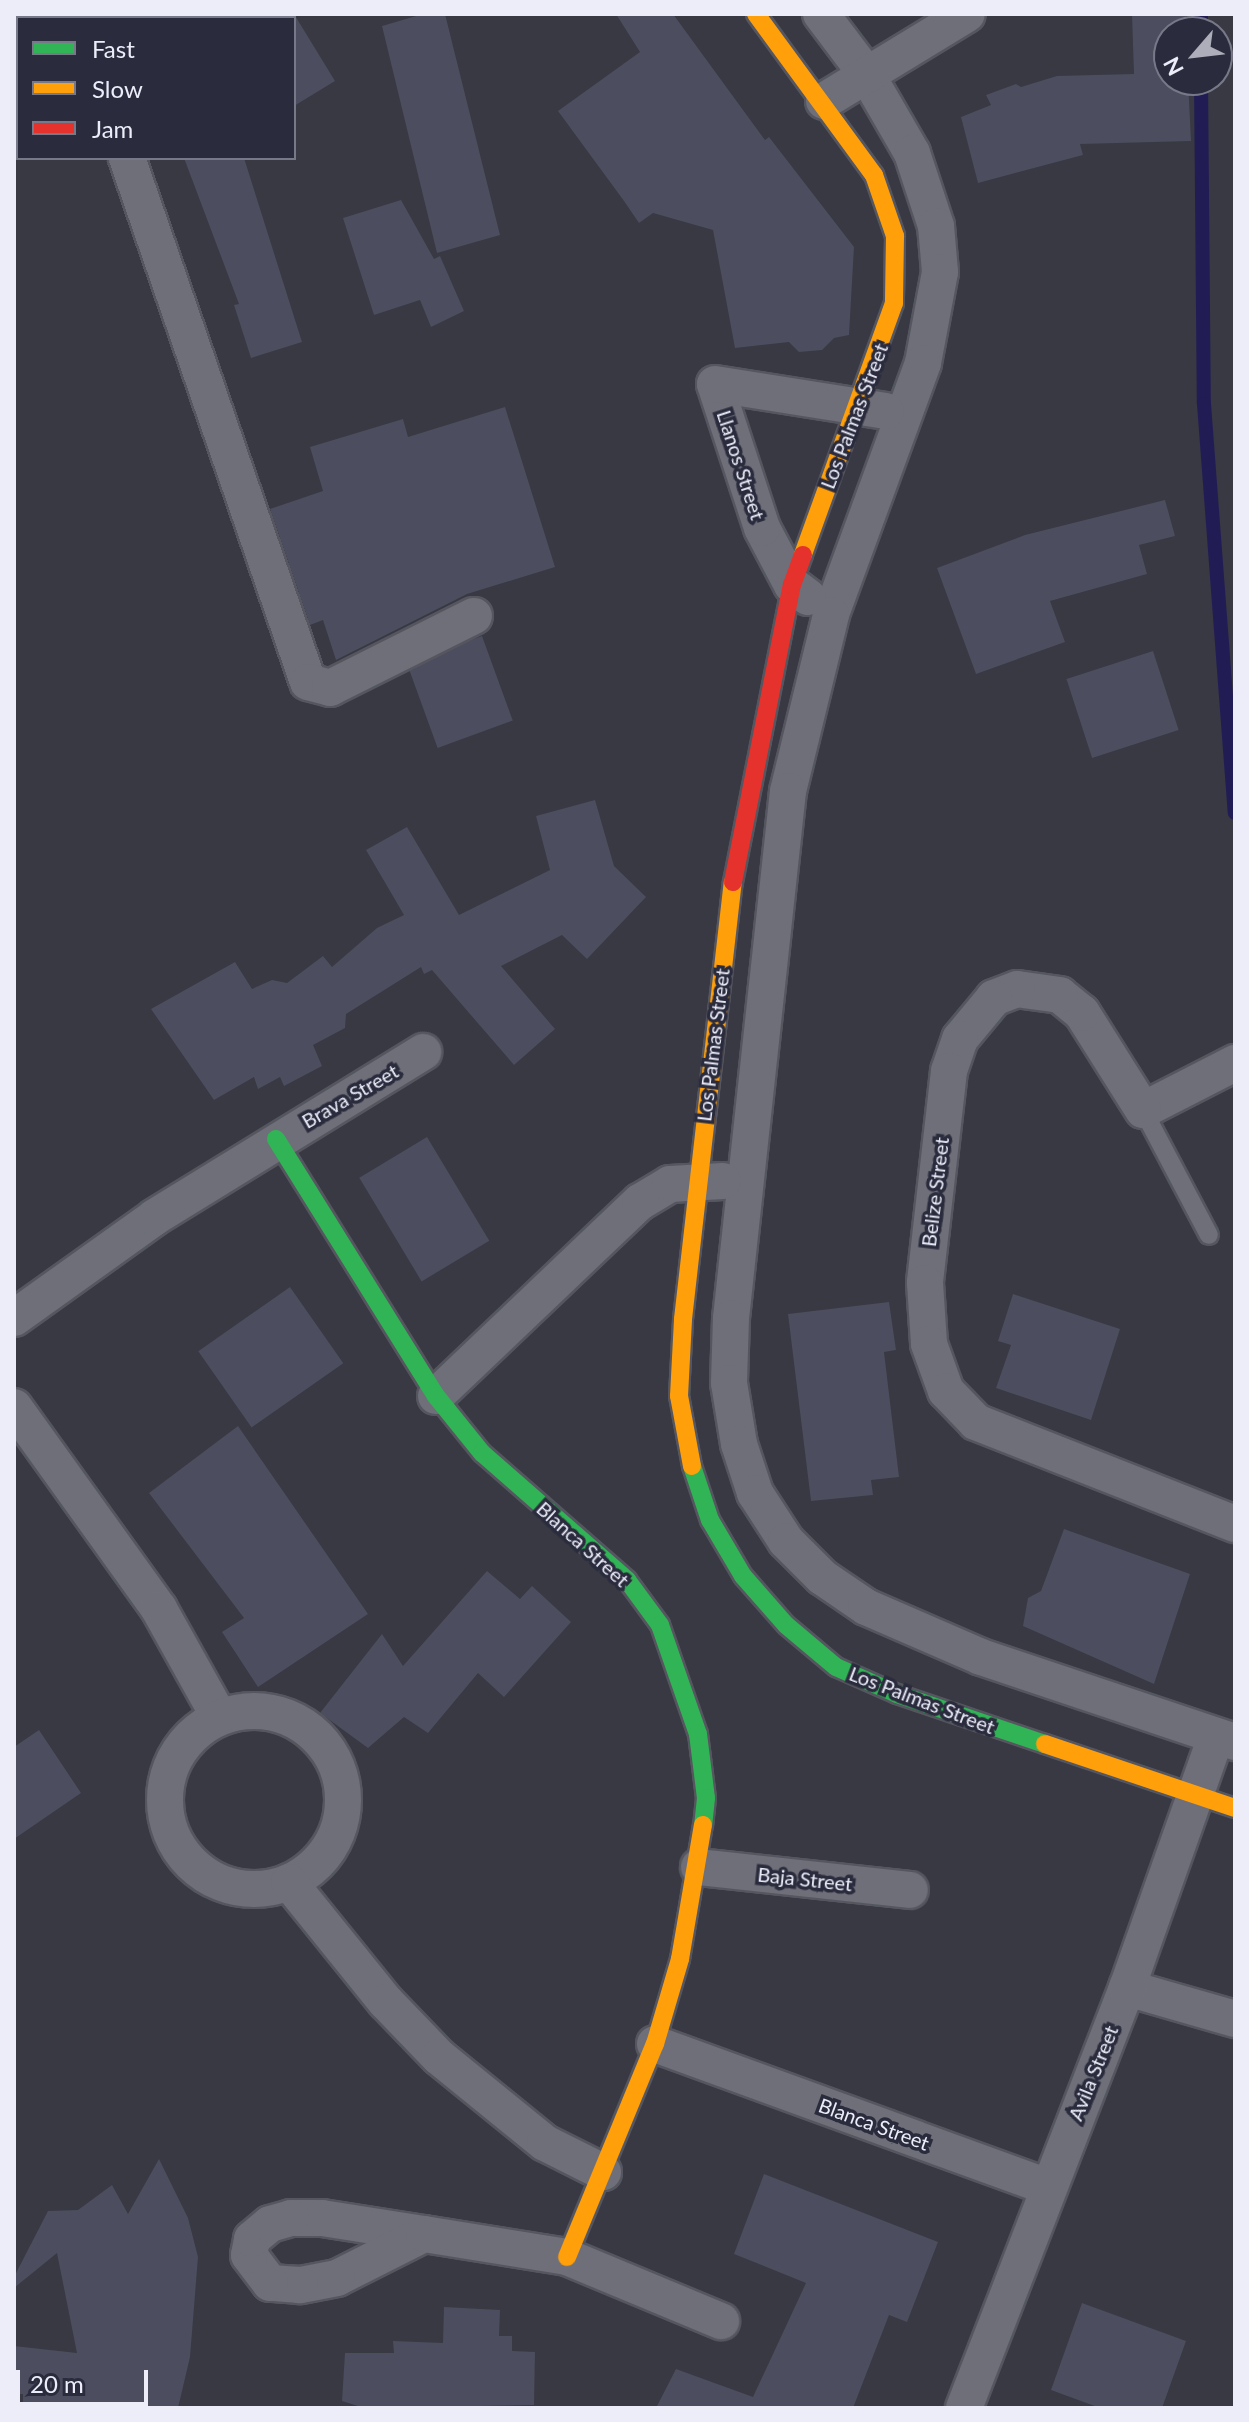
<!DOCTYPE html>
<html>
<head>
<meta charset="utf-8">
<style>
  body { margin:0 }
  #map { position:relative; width:1249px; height:2422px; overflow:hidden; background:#383943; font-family:Lato,sans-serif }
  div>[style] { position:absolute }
  .stream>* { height:14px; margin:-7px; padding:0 7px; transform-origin:7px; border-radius:7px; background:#221c55 }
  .building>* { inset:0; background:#4c4d5e; transform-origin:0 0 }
  .roads { filter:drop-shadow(2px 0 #55565f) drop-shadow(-2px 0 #55565f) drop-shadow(0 2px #55565f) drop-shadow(0 -2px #55565f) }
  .lane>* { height:18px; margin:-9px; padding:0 9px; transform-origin:9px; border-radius:9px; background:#6e6f78 }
  .street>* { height:36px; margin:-18px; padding:0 18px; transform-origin:18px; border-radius:18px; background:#6e6f78 }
  .street>.ring { margin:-18px; padding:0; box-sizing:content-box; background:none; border:36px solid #6e6f78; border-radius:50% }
  .fast>* { height:18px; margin:-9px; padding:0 9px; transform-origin:9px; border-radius:9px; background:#30b455 }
  .slow>* { height:18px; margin:-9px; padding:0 9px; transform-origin:9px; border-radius:9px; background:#ff9f0a }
  .jam>* { height:18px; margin:-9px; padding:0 9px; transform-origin:9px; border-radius:9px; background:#e5322d }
  span { translate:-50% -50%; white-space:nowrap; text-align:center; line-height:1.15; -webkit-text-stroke:7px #2a2b3d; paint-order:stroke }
  .street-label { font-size:20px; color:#ecedf9 }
  .frame { position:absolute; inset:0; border:16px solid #ecedf9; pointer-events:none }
  .legend { position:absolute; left:16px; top:16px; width:280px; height:144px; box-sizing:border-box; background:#2a2b3d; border:2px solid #787988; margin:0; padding:10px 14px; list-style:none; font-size:24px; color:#ecedf9 }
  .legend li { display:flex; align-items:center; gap:16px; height:40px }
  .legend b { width:40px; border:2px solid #787988 }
  .north { position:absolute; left:1153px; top:16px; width:80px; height:80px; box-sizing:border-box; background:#2a2b3d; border:2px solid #787988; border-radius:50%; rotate:242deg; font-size:22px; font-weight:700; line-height:32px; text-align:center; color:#ecedf9 }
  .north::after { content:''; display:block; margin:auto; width:28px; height:36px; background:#adaeb9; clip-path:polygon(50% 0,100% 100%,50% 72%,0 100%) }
  .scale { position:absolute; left:16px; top:2370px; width:132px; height:36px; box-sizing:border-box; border:4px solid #ecedf9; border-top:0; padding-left:10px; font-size:24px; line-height:28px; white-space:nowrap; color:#ecedf9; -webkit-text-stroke:6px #2a2b3d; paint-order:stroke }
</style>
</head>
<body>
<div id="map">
  <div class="stream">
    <div style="left:1201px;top:14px;width:18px;rotate:90deg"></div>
    <div style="left:1201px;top:80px;width:324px;rotate:89.5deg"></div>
    <div style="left:1204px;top:404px;width:410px;rotate:85.7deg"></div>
  </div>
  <div class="building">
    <div style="clip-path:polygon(294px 14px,335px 81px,294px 106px)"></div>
    <div style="clip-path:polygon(423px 14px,445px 14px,500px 235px,437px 253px,382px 26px)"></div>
    <div style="clip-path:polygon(616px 14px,673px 14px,765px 140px,769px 137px,854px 247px,849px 335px,834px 338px,822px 350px,799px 352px,789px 342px,735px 348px,713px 230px,653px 213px,639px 223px,624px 201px,558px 111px,640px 52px)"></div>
    <div style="clip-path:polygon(1132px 14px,1186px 14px,1187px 32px,1169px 32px,1169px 80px,1188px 80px,1191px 141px,1080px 144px,1083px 155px,978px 183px,961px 117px,991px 105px,986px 95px,1016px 84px,1021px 87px,1057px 76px,1134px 74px)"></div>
    <div style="clip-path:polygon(184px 158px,244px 158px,302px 342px,251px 358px,234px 305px,239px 304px)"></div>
    <div style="clip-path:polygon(401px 200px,434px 259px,440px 256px,464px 311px,431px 327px,420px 300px,374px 315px,343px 218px)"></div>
    <div style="clip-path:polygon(505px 407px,555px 567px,467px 594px,336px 660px,323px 620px,310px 625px,270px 509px,323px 491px,310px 447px,403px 419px,408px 437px)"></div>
    <div style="clip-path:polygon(1165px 500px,1175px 536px,1139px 545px,1147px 574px,1050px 601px,1065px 642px,976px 674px,937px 568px,1025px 535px)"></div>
    <div style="left:482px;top:636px;width:90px;height:80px;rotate:70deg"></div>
    <div style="left:1153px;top:651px;width:83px;height:91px;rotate:72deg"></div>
    <div style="clip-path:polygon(595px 800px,614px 866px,646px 897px,587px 959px,562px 935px,501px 966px,555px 1029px,514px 1065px,432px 970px,424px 974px,421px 967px,346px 1014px,345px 1028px,313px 1045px,322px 1066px,284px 1086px,280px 1077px,258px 1089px,254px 1077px,214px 1100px,151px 1009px,235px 962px,252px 989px,272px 980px,287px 983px,323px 956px,332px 967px,377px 928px,404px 915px,366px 850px,407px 827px,459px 915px,550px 870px,536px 816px)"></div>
    <div style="left:427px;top:1137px;width:121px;height:79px;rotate:59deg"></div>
    <div style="left:290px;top:1287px;width:93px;height:112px;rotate:55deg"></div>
    <div style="clip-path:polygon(1013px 1294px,1120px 1329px,1091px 1420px,996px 1388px,1011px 1345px,998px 1341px)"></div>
    <div style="clip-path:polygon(889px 1302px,896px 1350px,884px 1352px,899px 1477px,871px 1480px,873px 1495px,811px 1501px,788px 1314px)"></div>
    <div style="clip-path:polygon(238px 1426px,368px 1614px,258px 1687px,222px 1632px,244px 1618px,149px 1493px)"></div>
    <div style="clip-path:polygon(1064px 1529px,1190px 1574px,1154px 1684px,1023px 1626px,1028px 1598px,1041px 1591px)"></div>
    <div style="clip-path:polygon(487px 1571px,520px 1599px,532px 1586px,571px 1622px,504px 1697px,478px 1673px,428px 1733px,404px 1717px,368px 1748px,320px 1713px,382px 1634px,403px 1666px)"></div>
    <div style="clip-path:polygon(39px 1730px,81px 1793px,14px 1839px,14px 1747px)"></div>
    <div style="clip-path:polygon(159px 2159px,188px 2218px,198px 2257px,190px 2357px,178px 2408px,23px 2408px,23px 2394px,14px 2394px,14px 2346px,77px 2353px,57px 2253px,14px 2288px,14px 2277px,48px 2211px,78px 2210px,112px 2185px,128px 2214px)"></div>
    <div style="clip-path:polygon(764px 2174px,938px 2242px,907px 2322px,889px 2315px,853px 2408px,656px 2408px,676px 2369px,753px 2397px,806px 2283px,734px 2254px)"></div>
    <div style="clip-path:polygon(1082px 2303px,1186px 2341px,1162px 2408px,1100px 2408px,1051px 2390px)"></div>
    <div style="clip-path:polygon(444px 2307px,500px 2310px,499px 2336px,512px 2336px,512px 2351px,535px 2352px,534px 2405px,364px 2408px,342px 2401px,345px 2353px,394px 2353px,393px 2341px,443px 2343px)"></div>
  </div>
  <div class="roads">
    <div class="lane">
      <div style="left:1143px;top:1110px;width:141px;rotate:62.2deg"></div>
    </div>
    <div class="street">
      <div style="left:821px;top:14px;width:76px;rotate:53deg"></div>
      <div style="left:867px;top:75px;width:90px;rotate:60deg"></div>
      <div style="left:912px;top:153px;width:77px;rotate:71.8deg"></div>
      <div style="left:936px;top:226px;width:46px;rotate:85deg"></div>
      <div style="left:940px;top:272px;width:93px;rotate:100.6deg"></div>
      <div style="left:923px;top:363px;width:268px;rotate:110.1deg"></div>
      <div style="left:831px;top:615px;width:181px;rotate:103.7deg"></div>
      <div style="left:788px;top:791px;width:530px;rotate:96.17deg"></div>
      <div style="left:731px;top:1318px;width:65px;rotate:91.8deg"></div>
      <div style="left:729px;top:1383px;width:62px;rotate:80.7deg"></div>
      <div style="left:739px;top:1444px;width:52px;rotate:71.9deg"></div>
      <div style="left:755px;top:1493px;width:57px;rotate:57.1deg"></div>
      <div style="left:786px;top:1541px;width:51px;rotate:45deg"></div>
      <div style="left:822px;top:1577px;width:53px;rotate:34.3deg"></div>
      <div style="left:866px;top:1607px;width:125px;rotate:23.5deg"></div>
      <div style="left:981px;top:1657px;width:268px;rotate:18.5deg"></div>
      <div style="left:824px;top:101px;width:167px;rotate:-31.3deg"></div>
      <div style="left:127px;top:158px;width:554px;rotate:70.94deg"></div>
      <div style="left:308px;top:682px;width:23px;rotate:15deg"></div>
      <div style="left:330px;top:688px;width:161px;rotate:-26.6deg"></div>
      <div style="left:808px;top:597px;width:20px;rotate:-143deg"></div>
      <div style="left:792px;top:585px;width:64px;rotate:-117.8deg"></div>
      <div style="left:762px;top:528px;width:151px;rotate:-108.1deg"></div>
      <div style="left:715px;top:384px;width:173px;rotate:9deg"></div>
      <div style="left:1235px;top:1063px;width:103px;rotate:152.9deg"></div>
      <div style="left:1143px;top:1110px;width:115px;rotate:-122.2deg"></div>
      <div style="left:1082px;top:1013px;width:28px;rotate:-141deg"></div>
      <div style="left:1060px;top:995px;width:43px;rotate:-172.1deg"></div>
      <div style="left:1017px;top:989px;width:25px;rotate:159deg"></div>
      <div style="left:994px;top:998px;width:53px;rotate:129.7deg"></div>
      <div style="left:960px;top:1039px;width:34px;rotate:109deg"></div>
      <div style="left:949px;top:1071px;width:213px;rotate:96.5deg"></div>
      <div style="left:925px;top:1283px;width:61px;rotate:86.2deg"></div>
      <div style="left:929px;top:1344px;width:50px;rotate:70.1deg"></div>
      <div style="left:946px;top:1391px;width:43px;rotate:45.9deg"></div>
      <div style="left:976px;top:1422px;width:278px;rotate:21.5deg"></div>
      <div style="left:14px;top:1318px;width:173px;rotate:-35.6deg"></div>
      <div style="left:155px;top:1217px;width:315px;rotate:-31.6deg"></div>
      <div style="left:436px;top:1396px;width:282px;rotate:-43.6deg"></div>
      <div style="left:640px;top:1202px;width:35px;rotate:-31deg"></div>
      <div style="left:670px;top:1184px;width:53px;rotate:-3.2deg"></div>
      <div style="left:14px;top:1407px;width:249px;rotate:54.3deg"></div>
      <div style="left:159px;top:1609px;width:124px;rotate:60.9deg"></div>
      <div class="ring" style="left:165px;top:1711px;width:142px;height:142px"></div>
      <div style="left:699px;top:1867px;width:212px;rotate:6.2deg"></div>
      <div style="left:289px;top:1882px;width:154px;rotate:51.1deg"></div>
      <div style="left:386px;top:2002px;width:76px;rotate:46.1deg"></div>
      <div style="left:439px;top:2057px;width:136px;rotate:39.1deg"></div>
      <div style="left:545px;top:2143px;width:65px;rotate:26.6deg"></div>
      <div style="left:1127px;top:1988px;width:112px;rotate:16deg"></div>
      <div style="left:655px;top:2044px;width:417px;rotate:20deg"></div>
      <div style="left:291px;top:2218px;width:31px"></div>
      <div style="left:322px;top:2218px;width:103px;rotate:8.9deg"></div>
      <div style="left:424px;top:2234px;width:97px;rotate:153.2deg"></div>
      <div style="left:337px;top:2278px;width:38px;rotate:169deg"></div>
      <div style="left:300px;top:2285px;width:30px;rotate:-176deg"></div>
      <div style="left:270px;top:2283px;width:35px;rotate:-127deg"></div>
      <div style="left:249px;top:2255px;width:16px;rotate:-79deg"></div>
      <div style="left:252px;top:2239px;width:23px;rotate:-40deg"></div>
      <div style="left:270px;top:2224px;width:22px;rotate:-16deg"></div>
      <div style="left:424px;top:2234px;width:145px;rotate:9.1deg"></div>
      <div style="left:567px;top:2257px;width:167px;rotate:22.6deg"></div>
      <div style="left:964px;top:2408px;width:451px;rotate:-68.8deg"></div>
      <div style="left:1127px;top:1988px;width:266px;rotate:-70.5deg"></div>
    </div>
    <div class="fast">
      <div style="left:276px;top:1139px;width:303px;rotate:58.1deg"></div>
      <div style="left:436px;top:1396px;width:73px;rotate:51.1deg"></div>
      <div style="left:482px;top:1453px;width:193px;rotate:41.2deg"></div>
      <div style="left:627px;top:1580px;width:56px;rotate:53.7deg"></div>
      <div style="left:660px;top:1625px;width:115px;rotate:70.8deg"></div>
      <div style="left:698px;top:1734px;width:64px;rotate:82.9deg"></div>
      <div style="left:706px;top:1798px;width:27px;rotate:96deg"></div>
      <div style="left:692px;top:1466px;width:57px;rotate:71.6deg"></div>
      <div style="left:710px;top:1520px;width:65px;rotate:59.5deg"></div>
      <div style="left:743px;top:1576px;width:65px;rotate:48.7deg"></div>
      <div style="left:786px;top:1625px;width:65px;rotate:40deg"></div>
      <div style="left:836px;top:1667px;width:67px;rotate:23.9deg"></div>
      <div style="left:897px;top:1694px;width:156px;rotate:18.7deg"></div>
    </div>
    <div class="slow">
      <div style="left:756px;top:14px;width:200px;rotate:53.8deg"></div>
      <div style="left:874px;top:175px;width:65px;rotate:71deg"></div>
      <div style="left:895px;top:236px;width:67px;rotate:90.9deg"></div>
      <div style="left:894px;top:303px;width:268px;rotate:109.9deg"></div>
      <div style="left:119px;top:18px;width:9px;rotate:-27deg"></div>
      <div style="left:692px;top:1466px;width:71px;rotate:-100.5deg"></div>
      <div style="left:679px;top:1396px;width:77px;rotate:-87deg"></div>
      <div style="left:683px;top:1319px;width:440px;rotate:-83.5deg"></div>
      <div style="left:1045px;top:1744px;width:200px;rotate:18.6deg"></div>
      <div style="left:567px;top:2257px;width:230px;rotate:-67.6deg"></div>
      <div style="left:655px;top:2044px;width:89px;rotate:-73.6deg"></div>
      <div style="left:680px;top:1959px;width:136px;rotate:-80.3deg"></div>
    </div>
    <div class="jam">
      <div style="left:14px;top:61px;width:4px;rotate:-27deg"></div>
      <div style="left:733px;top:882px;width:303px;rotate:-78.8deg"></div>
      <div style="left:792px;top:585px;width:32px;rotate:-70deg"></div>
    </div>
  </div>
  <div class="street-label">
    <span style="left:854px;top:416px;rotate:-69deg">Los Palmas Street</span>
    <span style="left:741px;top:465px;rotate:72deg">Llanos Street</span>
    <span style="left:713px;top:1045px;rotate:-83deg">Los Palmas Street</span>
    <span style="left:350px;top:1096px;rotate:-30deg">Brava Street</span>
    <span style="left:935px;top:1192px;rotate:-83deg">Belize Street</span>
    <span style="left:583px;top:1544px;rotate:42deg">Blanca Street</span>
    <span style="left:922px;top:1700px;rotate:21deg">Los Palmas Street</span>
    <span style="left:805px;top:1879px;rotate:6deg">Baja Street</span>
    <span style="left:1093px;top:2073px;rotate:-68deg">Avila Street</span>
    <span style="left:874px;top:2124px;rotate:20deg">Blanca Street</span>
  </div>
  <div class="frame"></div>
  <ul class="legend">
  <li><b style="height:10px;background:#30b455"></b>Fast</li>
  <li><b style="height:10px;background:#ff9f0a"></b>Slow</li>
  <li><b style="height:10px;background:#e5322d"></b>Jam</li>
  </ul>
  <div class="north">N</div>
  <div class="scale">20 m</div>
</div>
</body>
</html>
